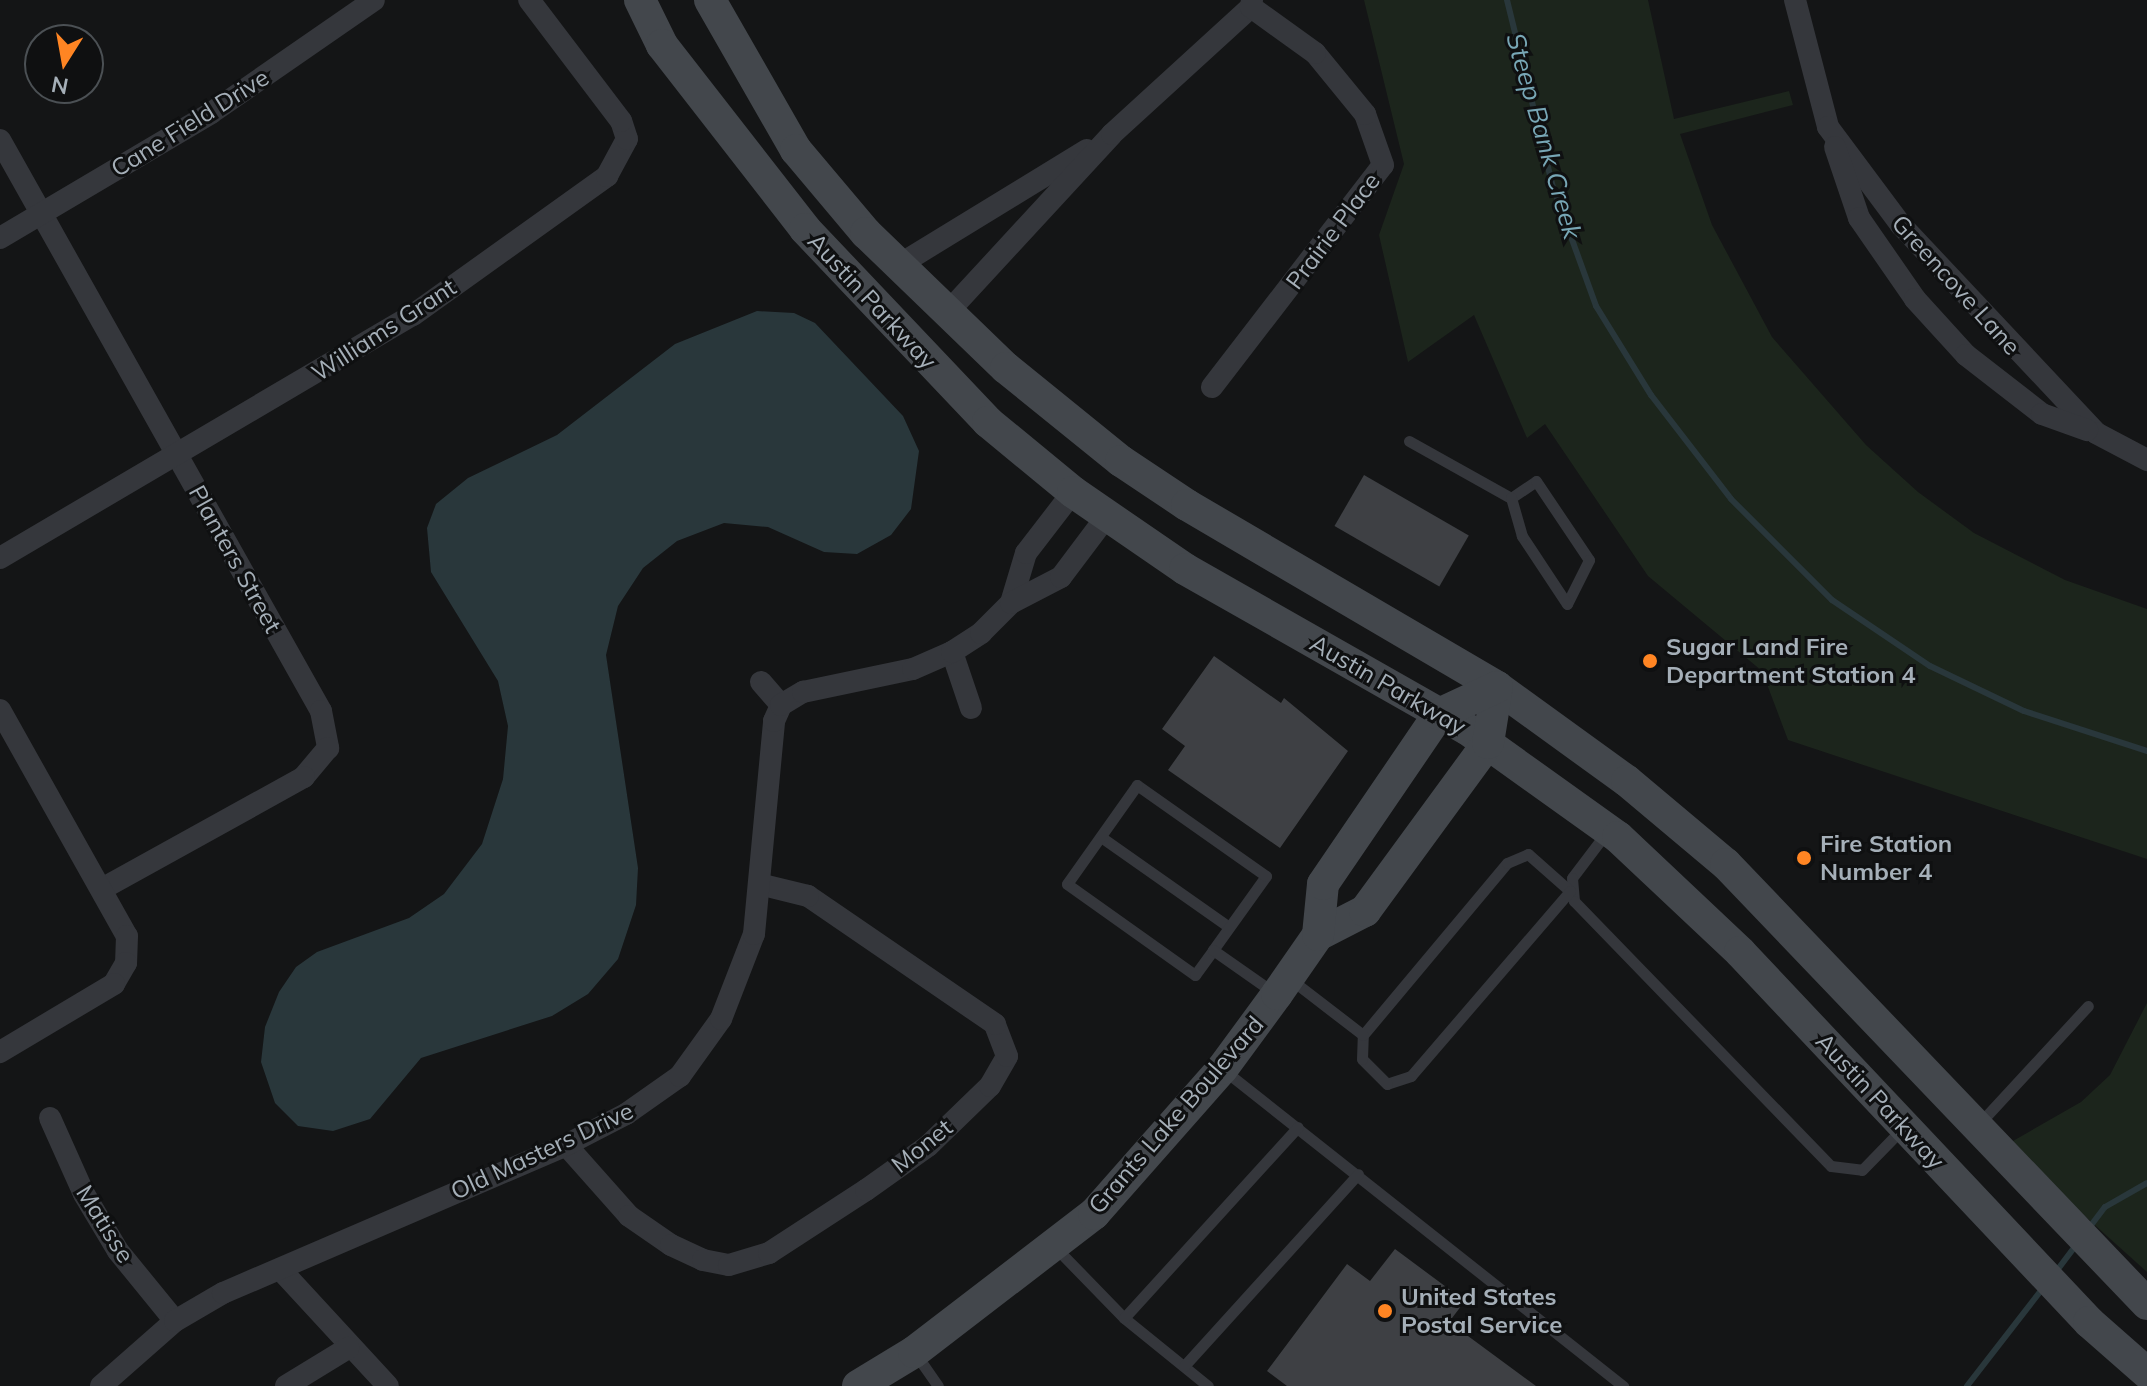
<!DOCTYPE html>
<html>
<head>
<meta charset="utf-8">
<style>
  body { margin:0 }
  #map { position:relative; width:2147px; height:1386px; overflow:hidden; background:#141516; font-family:Mulish,sans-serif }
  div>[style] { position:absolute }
  .green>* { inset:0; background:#1c251c }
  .water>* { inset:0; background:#29373b }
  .stream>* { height:6px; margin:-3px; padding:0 3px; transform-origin:3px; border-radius:3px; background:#29373b }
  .building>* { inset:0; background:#3e4044; transform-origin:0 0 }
  .lane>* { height:11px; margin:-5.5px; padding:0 5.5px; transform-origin:5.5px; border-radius:5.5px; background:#35373c }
  .street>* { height:22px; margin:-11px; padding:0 11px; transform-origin:11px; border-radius:11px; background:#35373c }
  .secondary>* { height:32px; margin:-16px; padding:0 16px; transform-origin:16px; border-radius:16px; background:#43474c }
  .dots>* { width:22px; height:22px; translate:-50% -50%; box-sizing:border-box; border:4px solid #0f1011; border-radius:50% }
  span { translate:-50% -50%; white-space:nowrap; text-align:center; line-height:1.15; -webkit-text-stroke:6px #0f1011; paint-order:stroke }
  .street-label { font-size:24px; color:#a5afb8 }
  .poi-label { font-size:24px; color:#a5afb8; font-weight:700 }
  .left { translate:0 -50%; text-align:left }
  .water-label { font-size:26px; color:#78a7b6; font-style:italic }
  .north { position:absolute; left:24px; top:24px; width:80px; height:80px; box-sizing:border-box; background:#0f1011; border:2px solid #4b5054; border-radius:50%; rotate:191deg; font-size:22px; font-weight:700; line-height:32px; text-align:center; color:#a5afb8 }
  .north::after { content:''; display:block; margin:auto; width:28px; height:36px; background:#ff8523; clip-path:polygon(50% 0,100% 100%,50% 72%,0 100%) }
</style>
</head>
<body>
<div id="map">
  <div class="green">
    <div style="clip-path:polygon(1364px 0,1648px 0,1674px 119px,1789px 91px,1793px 105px,1680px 134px,1712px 225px,1772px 337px,1866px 445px,1918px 492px,1974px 533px,2065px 580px,2147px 609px,2147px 859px,1788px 740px,1762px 671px,1648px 576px,1545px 424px,1527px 438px,1474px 315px,1408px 362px,1379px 235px,1404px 164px)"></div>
    <div style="clip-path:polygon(2147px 1003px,2147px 1272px,2006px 1145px,2081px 1102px,2110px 1075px)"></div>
  </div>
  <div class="water">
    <div style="clip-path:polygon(757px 311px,794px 313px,815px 323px,903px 416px,919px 451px,911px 509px,891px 535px,857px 554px,824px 552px,768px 527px,724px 523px,677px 541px,643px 568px,618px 606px,606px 655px,638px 868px,636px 905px,618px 959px,588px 994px,552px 1016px,421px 1058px,370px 1119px,333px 1131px,298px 1126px,275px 1103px,261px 1062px,265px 1027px,279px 992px,296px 967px,317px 952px,409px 918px,444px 894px,482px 844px,503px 779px,508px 726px,498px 681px,431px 572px,427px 528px,436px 504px,468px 478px,557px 435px,675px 344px)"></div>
  </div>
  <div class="stream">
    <div style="left:1507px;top:0;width:193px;rotate:76.2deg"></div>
    <div style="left:1553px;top:187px;width:127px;rotate:70.1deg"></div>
    <div style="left:1596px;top:306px;width:105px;rotate:58.3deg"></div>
    <div style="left:1651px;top:395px;width:131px;rotate:52.4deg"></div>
    <div style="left:1731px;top:499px;width:143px;rotate:45deg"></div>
    <div style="left:1832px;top:600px;width:118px;rotate:34deg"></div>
    <div style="left:1930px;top:666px;width:104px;rotate:25.6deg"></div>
    <div style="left:2024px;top:711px;width:129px;rotate:18deg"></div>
    <div style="left:2089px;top:1228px;width:26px;rotate:-53deg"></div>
    <div style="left:2105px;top:1207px;width:48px;rotate:-29.7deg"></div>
    <div style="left:2055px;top:1273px;width:36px;rotate:-53deg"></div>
    <div style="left:1967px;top:1386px;width:124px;rotate:-52.2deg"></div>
  </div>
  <div class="building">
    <div style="left:1364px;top:475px;width:121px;height:59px;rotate:30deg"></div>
    <div style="clip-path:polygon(1214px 656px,1281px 703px,1284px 698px,1348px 751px,1280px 848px,1168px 770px,1185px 746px,1162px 729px)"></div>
    <div style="clip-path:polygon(1395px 1249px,1465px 1301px,1449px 1322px,1536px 1386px,1287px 1386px,1267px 1371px,1347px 1264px,1370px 1281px)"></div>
  </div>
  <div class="lane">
    <div style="left:1409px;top:441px;width:117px;rotate:29.2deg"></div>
    <div style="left:1511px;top:498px;width:30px;rotate:-34deg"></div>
    <div style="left:1536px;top:481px;width:95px;rotate:56.1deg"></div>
    <div style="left:1589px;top:560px;width:49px;rotate:116.6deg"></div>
    <div style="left:1567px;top:604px;width:82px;rotate:-123.5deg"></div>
    <div style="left:1522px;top:536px;width:40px;rotate:-106deg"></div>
    <div style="left:1606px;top:833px;width:56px;rotate:127.1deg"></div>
    <div style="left:1572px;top:878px;width:23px;rotate:85deg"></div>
    <div style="left:1574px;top:901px;width:369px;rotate:45.9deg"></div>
    <div style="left:1831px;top:1166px;width:31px;rotate:7deg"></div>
    <div style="left:1862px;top:1170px;width:57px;rotate:-45.7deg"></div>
    <div style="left:1101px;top:837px;width:156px;rotate:35.1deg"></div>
    <div style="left:1528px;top:854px;width:56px;rotate:41.4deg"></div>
    <div style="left:1570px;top:891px;width:244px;rotate:130.7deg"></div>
    <div style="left:1411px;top:1076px;width:25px;rotate:162deg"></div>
    <div style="left:1387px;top:1084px;width:35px;rotate:-135deg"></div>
    <div style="left:1362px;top:1059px;width:24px;rotate:-88deg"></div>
    <div style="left:1363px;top:1035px;width:224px;rotate:-50.1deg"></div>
    <div style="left:1507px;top:863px;width:23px;rotate:-23deg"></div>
    <div style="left:1213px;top:950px;width:91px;rotate:-54.4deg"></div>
    <div style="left:1266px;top:876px;width:158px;rotate:-144.8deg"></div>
    <div style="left:1137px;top:785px;width:121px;rotate:125.3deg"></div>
    <div style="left:1067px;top:884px;width:157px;rotate:35.4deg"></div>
    <div style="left:1195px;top:975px;width:31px;rotate:-54deg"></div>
    <div style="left:1213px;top:950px;width:73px;rotate:35deg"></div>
    <div style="left:1289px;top:978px;width:93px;rotate:37.6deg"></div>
    <div style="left:1225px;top:1071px;width:508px;rotate:38.36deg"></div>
    <div style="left:1978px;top:1125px;width:162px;rotate:-47.3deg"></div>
    <div style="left:1055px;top:1247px;width:99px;rotate:45.8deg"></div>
    <div style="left:1124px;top:1318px;width:108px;rotate:39deg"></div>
    <div style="left:1124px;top:1318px;width:258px;rotate:-47.7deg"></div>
    <div style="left:915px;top:1353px;width:40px;rotate:55.1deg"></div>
    <div style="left:1184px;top:1366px;width:259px;rotate:-47.8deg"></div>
  </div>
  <div class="street">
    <div style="left:1795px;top:0;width:131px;rotate:75.4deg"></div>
    <div style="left:1828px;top:127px;width:122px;rotate:53.3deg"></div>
    <div style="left:1901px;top:225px;width:285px;rotate:46.8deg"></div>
    <div style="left:2096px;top:433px;width:58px;rotate:27.9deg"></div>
    <div style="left:0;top:140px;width:655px;rotate:60.66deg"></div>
    <div style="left:321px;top:711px;width:38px;rotate:79deg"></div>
    <div style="left:328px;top:748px;width:38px;rotate:130deg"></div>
    <div style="left:304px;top:777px;width:231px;rotate:151deg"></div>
    <div style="left:1835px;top:147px;width:75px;rotate:71.3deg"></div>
    <div style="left:1859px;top:218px;width:98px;rotate:55.3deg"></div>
    <div style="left:1915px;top:299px;width:76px;rotate:47.7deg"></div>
    <div style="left:1966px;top:355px;width:96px;rotate:37.8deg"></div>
    <div style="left:2042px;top:414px;width:48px;rotate:19.6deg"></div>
    <div style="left:0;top:238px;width:245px;rotate:-30.6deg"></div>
    <div style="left:211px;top:113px;width:198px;rotate:-34.7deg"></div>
    <div style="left:899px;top:265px;width:220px;rotate:-31.5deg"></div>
    <div style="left:947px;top:313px;width:243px;rotate:-47.3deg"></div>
    <div style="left:1112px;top:134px;width:188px;rotate:-42.4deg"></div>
    <div style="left:1251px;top:7px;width:7px;rotate:-82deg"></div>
    <div style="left:1212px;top:387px;width:280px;rotate:-52.4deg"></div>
    <div style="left:1383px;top:165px;width:54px;rotate:-109.4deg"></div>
    <div style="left:1365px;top:114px;width:79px;rotate:-129.3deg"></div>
    <div style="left:1315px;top:53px;width:79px;rotate:-144.3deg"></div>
    <div style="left:0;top:558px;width:479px;rotate:-30.5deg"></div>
    <div style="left:413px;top:315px;width:239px;rotate:-35.6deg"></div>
    <div style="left:607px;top:176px;width:42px;rotate:-61.6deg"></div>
    <div style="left:627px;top:139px;width:19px;rotate:-108deg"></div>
    <div style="left:621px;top:121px;width:152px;rotate:-127.2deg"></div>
    <div style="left:1011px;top:603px;width:52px;rotate:-73.3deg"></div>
    <div style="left:1026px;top:553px;width:77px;rotate:-52.4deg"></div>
    <div style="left:952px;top:652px;width:59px;rotate:71.3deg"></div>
    <div style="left:761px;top:682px;width:30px;rotate:49deg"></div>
    <div style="left:0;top:710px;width:259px;rotate:60.7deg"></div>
    <div style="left:127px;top:936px;width:27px;rotate:92deg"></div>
    <div style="left:126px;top:963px;width:24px;rotate:120deg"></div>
    <div style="left:114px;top:984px;width:133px;rotate:149.2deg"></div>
    <div style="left:50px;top:1118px;width:83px;rotate:65.9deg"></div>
    <div style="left:84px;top:1194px;width:66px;rotate:59.2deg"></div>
    <div style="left:118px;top:1251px;width:90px;rotate:50.8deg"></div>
    <div style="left:566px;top:1145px;width:95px;rotate:48.4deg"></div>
    <div style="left:629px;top:1216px;width:51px;rotate:34.6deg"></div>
    <div style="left:671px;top:1245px;width:35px;rotate:25deg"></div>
    <div style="left:703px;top:1260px;width:26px;rotate:11deg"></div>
    <div style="left:729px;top:1265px;width:42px;rotate:-16.7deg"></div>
    <div style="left:769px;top:1253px;width:116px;rotate:-33deg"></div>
    <div style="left:866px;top:1190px;width:76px;rotate:-35.4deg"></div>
    <div style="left:928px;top:1146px;width:86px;rotate:-44.1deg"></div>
    <div style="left:990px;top:1086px;width:34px;rotate:-60deg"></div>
    <div style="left:1007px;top:1056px;width:34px;rotate:-111deg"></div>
    <div style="left:995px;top:1024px;width:227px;rotate:-145.6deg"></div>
    <div style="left:808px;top:896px;width:50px;rotate:-166.2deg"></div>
    <div style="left:280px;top:1269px;width:159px;rotate:47.3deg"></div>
    <div style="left:101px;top:1386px;width:98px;rotate:-41.3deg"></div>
    <div style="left:175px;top:1321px;width:56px;rotate:-30.3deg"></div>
    <div style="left:223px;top:1293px;width:374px;rotate:-23.3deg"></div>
    <div style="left:566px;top:1145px;width:68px;rotate:-27.3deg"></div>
    <div style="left:626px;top:1114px;width:66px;rotate:-35.1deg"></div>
    <div style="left:680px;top:1076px;width:70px;rotate:-54.3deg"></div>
    <div style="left:721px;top:1019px;width:91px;rotate:-68.8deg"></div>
    <div style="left:754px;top:934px;width:214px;rotate:-84.6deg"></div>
    <div style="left:774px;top:721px;width:17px;rotate:-66deg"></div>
    <div style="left:781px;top:705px;width:26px;rotate:-31deg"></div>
    <div style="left:803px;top:692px;width:112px;rotate:-11.8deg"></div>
    <div style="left:913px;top:669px;width:43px;rotate:-23.6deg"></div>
    <div style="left:952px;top:652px;width:35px;rotate:-33deg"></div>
    <div style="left:981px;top:633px;width:42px;rotate:-45deg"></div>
    <div style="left:1011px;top:603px;width:56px;rotate:-27.5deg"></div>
    <div style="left:1061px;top:577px;width:75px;rotate:-53.1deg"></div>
    <div style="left:286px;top:1386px;width:73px;rotate:-31.5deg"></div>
  </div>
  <div class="secondary">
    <div style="left:640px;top:0;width:50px;rotate:63.9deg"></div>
    <div style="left:662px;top:45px;width:233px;rotate:52.1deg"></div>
    <div style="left:805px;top:229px;width:266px;rotate:46.5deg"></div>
    <div style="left:988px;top:422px;width:110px;rotate:39.5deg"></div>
    <div style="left:1073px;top:492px;width:136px;rotate:34.5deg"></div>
    <div style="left:1185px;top:569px;width:324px;rotate:29.6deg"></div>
    <div style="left:1467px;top:729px;width:186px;rotate:35.6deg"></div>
    <div style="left:1618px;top:837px;width:168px;rotate:43.3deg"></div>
    <div style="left:1740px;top:952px;width:509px;rotate:46.67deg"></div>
    <div style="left:2089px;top:1322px;width:77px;rotate:41.3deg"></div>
    <div style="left:710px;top:0;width:173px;rotate:60.2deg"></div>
    <div style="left:796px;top:150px;width:109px;rotate:49.9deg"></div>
    <div style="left:866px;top:233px;width:194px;rotate:44deg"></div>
    <div style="left:1006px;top:368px;width:148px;rotate:39deg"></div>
    <div style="left:1121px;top:461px;width:79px;rotate:33.7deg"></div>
    <div style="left:1187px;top:505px;width:359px;rotate:30.4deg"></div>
    <div style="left:1497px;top:687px;width:160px;rotate:35.9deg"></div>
    <div style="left:1627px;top:781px;width:129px;rotate:40deg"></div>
    <div style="left:1726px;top:864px;width:609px;rotate:46.26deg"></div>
    <div style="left:1318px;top:935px;width:53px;rotate:-27.1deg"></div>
    <div style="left:1365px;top:911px;width:208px;rotate:-53.8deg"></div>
    <div style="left:1488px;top:743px;width:57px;rotate:-80.9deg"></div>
    <div style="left:858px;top:1386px;width:66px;rotate:-31.3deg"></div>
    <div style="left:914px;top:1352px;width:227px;rotate:-37.5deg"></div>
    <div style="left:1094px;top:1214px;width:193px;rotate:-48.6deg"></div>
    <div style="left:1222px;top:1069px;width:93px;rotate:-53.7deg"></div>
    <div style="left:1277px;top:994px;width:72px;rotate:-55.2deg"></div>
    <div style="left:1318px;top:935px;width:51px;rotate:-84.4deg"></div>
    <div style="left:1323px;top:884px;width:206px;rotate:-55.7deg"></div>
    <div style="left:1439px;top:714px;width:64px;rotate:-25deg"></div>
  </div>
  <div class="dots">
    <div style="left:1650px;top:661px;background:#ff8523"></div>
    <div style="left:1804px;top:858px;background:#ff8523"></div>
    <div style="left:1385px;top:1311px;background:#ff8523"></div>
  </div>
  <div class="street-label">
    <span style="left:190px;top:123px;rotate:-32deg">Cane Field Drive</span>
    <span style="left:1333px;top:231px;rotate:-53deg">Prairie Place</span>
    <span style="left:1956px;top:285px;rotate:48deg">Greencove Lane</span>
    <span style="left:872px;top:301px;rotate:47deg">Austin Parkway</span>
    <span style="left:384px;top:330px;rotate:-33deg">Williams Grant</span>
    <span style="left:235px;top:559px;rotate:61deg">Planters Street</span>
    <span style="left:1388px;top:685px;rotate:30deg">Austin Parkway</span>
    <span style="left:1880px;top:1101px;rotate:47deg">Austin Parkway</span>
    <span style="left:1176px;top:1115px;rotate:-49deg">Grants Lake Boulevard</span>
    <span style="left:922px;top:1146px;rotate:-39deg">Monet</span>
    <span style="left:542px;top:1151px;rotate:-25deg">Old Masters Drive</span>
    <span style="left:105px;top:1224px;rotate:58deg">Matisse</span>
  </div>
  <div class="poi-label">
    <span class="left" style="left:1666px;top:661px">Sugar Land Fire<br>Department Station 4</span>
    <span class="left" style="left:1820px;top:858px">Fire Station<br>Number 4</span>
    <span class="left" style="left:1401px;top:1311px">United States<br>Postal Service</span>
  </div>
  <div class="water-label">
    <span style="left:1544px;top:136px;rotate:74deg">Steep Bank Creek</span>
  </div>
  <div class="north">N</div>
</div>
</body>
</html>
